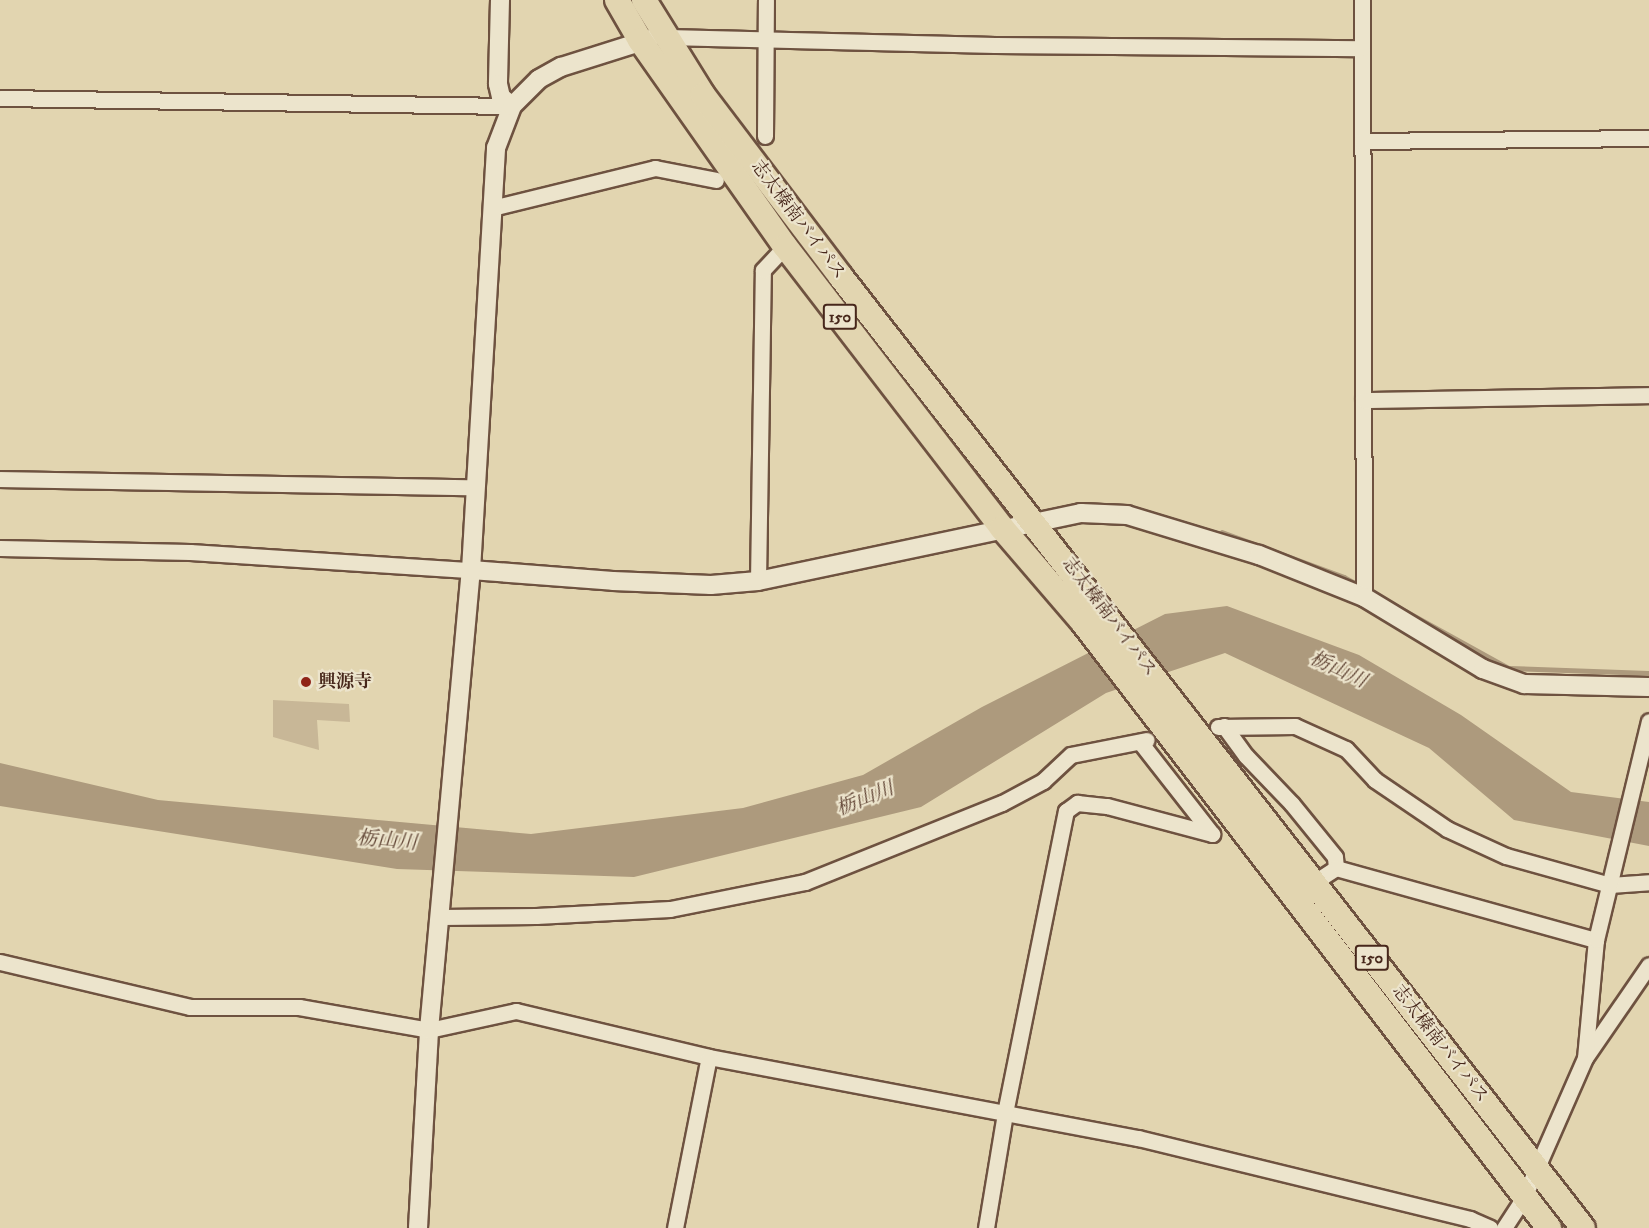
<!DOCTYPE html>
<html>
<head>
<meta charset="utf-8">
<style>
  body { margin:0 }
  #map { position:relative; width:1649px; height:1228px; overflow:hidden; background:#e2d5b0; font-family:"IM FELL DW Pica","Noto Serif JP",serif }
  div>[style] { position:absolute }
  .green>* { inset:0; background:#c8b797 }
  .water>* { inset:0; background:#ad9a7d }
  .stream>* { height:4.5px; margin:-2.25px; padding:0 2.25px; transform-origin:2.25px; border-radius:2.25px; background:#ad9a7d }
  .roads { filter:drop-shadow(2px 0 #6e5240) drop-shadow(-2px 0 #6e5240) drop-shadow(0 2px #6e5240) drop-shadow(0 -2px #6e5240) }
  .minor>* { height:15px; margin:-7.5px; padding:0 7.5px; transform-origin:7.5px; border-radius:7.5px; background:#ece4cc }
  .tertiary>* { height:18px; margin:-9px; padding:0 9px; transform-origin:9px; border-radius:9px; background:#ece4cc }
  .trunk>* { height:24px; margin:-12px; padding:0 12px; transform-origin:12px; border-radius:12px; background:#e2d5b0 }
  .dots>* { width:16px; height:16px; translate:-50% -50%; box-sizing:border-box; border:3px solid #ece4cc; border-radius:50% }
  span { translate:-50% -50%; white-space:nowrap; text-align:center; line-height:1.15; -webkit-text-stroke:4.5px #ece4cc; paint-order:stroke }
  .shield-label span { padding:2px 4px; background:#ece4cc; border:2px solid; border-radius:4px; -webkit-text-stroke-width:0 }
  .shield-label { font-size:16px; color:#47271b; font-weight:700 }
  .street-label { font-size:18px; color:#47271b }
  .poi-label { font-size:18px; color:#47271b; font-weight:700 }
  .left { translate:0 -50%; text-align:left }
  .water-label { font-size:20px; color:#604434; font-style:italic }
</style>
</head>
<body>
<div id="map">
  <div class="green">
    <div style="clip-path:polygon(273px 700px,349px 704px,350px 722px,317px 720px,319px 750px,273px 737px)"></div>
  </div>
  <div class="water">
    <div style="clip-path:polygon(1227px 606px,1359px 655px,1461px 715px,1571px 792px,1649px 802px,1649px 846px,1514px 820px,1429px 748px,1225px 653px,1106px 693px,921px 807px,634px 877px,397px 869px,0 806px,0 763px,158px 800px,531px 834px,743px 808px,863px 775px,982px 707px,1165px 614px)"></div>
  </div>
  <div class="stream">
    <div style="left:1222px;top:532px;width:130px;rotate:20.2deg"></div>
    <div style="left:1344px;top:577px;width:188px;rotate:28.9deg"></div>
    <div style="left:1509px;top:668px;width:140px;rotate:2deg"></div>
  </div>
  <div class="roads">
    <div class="minor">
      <div style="left:1362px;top:0;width:597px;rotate:89.81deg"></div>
      <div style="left:667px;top:37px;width:328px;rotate:1.4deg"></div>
      <div style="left:995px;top:45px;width:367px;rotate:0.5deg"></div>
      <div style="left:0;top:98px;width:512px;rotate:0.9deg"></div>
      <div style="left:765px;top:136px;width:136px;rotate:-89.6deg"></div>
      <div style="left:1362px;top:141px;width:287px;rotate:-0.6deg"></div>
      <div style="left:492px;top:208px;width:168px;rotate:-13.8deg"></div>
      <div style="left:655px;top:168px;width:62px;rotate:11.1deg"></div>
      <div style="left:1363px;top:400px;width:286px;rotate:-1deg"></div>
      <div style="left:0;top:479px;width:474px;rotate:1deg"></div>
      <div style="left:0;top:548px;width:190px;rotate:1.2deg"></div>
      <div style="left:190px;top:552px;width:282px;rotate:3.7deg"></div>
      <div style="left:758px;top:581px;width:311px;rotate:-89.1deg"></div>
      <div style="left:763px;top:270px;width:33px;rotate:-47deg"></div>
      <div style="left:1224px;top:726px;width:37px;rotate:54deg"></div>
      <div style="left:1246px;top:756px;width:66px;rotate:46.2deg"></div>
      <div style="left:1292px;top:804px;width:68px;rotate:50.9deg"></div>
      <div style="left:1335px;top:857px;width:11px;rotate:85deg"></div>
      <div style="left:1218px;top:727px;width:77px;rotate:-0.7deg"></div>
      <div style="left:1295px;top:726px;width:56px;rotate:24.3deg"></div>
      <div style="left:1346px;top:749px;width:42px;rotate:46.9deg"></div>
      <div style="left:1375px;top:780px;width:87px;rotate:34.2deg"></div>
      <div style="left:1447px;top:829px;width:65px;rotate:24.6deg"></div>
      <div style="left:1506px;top:856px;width:108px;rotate:15.6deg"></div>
      <div style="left:1610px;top:885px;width:39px;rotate:-4deg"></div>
      <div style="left:1313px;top:883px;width:27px;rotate:-33deg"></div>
      <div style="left:1336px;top:868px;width:270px;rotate:15.5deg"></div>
      <div style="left:441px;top:917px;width:95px;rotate:-0.6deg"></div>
      <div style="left:536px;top:916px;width:134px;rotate:-3deg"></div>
      <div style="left:670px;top:909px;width:138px;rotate:-11.3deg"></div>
      <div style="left:805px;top:882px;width:212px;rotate:-21.9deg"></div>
      <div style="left:1002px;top:803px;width:47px;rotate:-28.2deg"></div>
      <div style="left:1043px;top:781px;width:38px;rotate:-43deg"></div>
      <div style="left:1071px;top:755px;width:77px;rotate:-11.2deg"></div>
      <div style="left:0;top:962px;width:195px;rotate:13.3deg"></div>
      <div style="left:190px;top:1007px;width:109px"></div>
      <div style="left:299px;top:1007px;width:132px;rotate:10deg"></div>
      <div style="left:429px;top:1030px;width:89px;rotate:-12.3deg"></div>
      <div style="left:516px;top:1011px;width:198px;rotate:13.4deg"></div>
      <div style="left:709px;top:1057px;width:437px;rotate:10.7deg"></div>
      <div style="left:1138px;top:1138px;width:342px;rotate:13.7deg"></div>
      <div style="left:1470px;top:1219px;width:22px;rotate:24deg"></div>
      <div style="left:1587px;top:1055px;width:109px;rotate:-55.4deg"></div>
      <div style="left:675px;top:1228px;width:174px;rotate:-78.8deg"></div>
      <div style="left:986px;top:1228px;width:117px;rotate:-80.6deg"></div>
      <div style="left:1005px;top:1113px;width:308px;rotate:-78.6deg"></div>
      <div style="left:1066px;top:811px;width:14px;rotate:-36deg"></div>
      <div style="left:1077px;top:803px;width:30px;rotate:6deg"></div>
      <div style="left:1107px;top:806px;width:109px;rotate:14.9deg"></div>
      <div style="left:1212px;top:834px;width:117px;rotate:-128deg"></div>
      <div style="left:1504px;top:1228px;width:37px;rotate:-57deg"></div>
      <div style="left:1524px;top:1197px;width:152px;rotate:-66.3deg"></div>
      <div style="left:1585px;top:1058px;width:119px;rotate:-84.7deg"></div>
      <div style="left:1596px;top:940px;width:225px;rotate:-76.4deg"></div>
    </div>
    <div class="tertiary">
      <div style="left:500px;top:0;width:84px;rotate:91.4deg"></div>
      <div style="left:498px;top:84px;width:13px;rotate:77deg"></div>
      <div style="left:501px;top:97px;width:14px;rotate:39deg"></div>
      <div style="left:471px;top:570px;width:142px;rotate:4.4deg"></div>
      <div style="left:613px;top:581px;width:98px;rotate:2.3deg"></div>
      <div style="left:711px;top:585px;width:47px;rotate:-4.9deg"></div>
      <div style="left:758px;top:581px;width:330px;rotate:-11.9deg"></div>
      <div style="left:1081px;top:513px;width:46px;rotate:2.5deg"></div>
      <div style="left:1127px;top:515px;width:138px;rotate:16.9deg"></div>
      <div style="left:1259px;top:555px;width:113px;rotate:21.8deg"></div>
      <div style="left:1364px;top:597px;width:139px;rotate:31.2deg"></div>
      <div style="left:1483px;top:669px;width:44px;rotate:20.1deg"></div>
      <div style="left:1524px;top:684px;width:125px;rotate:1.4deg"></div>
      <div style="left:418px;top:1228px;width:198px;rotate:-86.8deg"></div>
      <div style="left:429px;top:1030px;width:462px;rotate:-84.8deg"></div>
      <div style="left:471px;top:570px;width:423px;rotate:-86.6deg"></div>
      <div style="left:496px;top:148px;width:45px;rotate:-69.1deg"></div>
      <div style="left:512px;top:106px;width:38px;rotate:-45deg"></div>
      <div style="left:539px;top:79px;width:25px;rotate:-29deg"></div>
      <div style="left:561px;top:67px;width:93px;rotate:-17.5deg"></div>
    </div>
    <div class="trunk">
      <div style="left:617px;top:0;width:46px;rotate:60.1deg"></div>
      <div style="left:640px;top:40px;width:252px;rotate:54.9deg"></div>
      <div style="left:785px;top:246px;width:356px;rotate:52.4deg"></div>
      <div style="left:1002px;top:528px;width:123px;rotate:49.3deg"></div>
      <div style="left:1082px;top:621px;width:766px;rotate:52.43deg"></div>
      <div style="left:644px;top:0;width:112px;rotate:58.2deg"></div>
      <div style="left:703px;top:95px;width:228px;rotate:52.8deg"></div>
      <div style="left:841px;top:277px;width:1206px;rotate:52.04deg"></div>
    </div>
  </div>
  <div class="dots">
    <div style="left:306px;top:682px;background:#8f2418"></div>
  </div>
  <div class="shield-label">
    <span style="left:840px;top:317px">150</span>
    <span style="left:1372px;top:958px">150</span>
  </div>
  <div class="street-label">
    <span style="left:798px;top:220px;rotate:53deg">志太榛南バイパス</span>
    <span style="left:1109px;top:617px;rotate:53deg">志太榛南バイパス</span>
    <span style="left:1440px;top:1044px;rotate:52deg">志太榛南バイパス</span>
  </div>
  <div class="poi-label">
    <span class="left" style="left:318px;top:682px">興源寺</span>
  </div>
  <div class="water-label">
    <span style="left:1338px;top:670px;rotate:25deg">栃山川</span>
    <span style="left:865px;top:799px;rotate:-22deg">栃山川</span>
    <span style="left:387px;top:841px;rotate:5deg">栃山川</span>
  </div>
</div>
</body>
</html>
